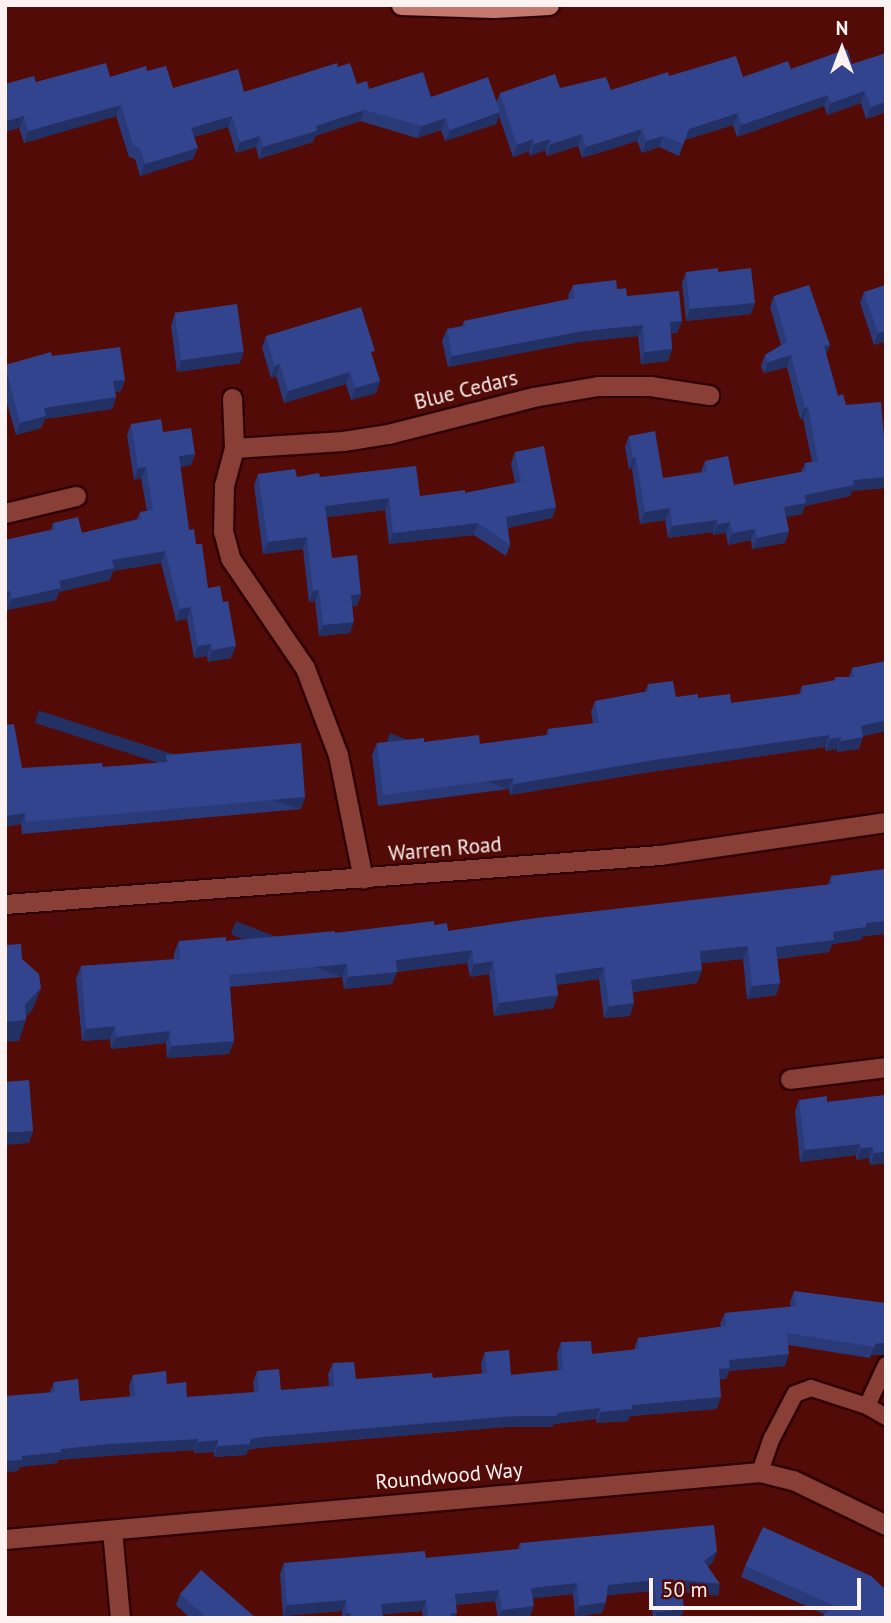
<!DOCTYPE html>
<html>
<head>
<meta charset="utf-8">
<style>
  body { margin:0 }
  #map { position:relative; width:891px; height:1623px; overflow:hidden; background:#530b07; font-family:"PT Sans",sans-serif }
  div>[style] { position:absolute }
  .roads { filter:drop-shadow(2px 0 #2f0000) drop-shadow(-2px 0 #2f0000) drop-shadow(0 2px #2f0000) drop-shadow(0 -2px #2f0000) }
  .service>* { height:16px; margin:-8px; padding:0 8px; transform-origin:8px; border-radius:8px; background:#893f36 }
  .minor>* { height:19px; margin:-9.5px; padding:0 9.5px; transform-origin:9.5px; border-radius:9.5px; background:#893f36 }
  .primary>* { height:19px; margin:-9.5px; padding:0 9.5px; transform-origin:9.5px; border-radius:9.5px; background:#c4776d }
  .wall>* { inset:0; background:#2a3a79 }
  .shaded-wall>* { inset:0; background:#223063; transform-origin:0 0 }
  .building>* { inset:0; background:#31448d; transform-origin:0 0 }
  span { translate:-50% -50%; white-space:nowrap; text-align:center; line-height:1.15; -webkit-text-stroke:5px #530b07; paint-order:stroke }
  .street-label { font-size:21px; color:#fcf2f1 }
  .frame { position:absolute; inset:0; border:7px solid #fcf2f1; pointer-events:none }
  .north { position:absolute; left:807px; top:14px; width:70px; height:70px; -webkit-text-stroke:5px #530b07; paint-order:stroke; rotate:0deg; font-size:19px; font-weight:700; line-height:28px; text-align:center; color:#fcf2f1 }
  .north::after { content:''; display:block; margin:auto; width:24px; height:32px; background:#fcf2f1; clip-path:polygon(50% 0,100% 100%,50% 72%,0 100%) }
  .scale { position:absolute; left:649px; top:1578px; width:212px; height:32px; box-sizing:border-box; border:4px solid #fcf2f1; border-top:0; padding-left:9px; font-size:21px; line-height:24px; white-space:nowrap; color:#fcf2f1; -webkit-text-stroke:5px #530b07; paint-order:stroke }
</style>
</head>
<body>
<div id="map">
  <div class="roads">
    <div class="service">
      <div style="left:867px;top:1406px;width:45px;rotate:-65.1deg"></div>
      <div style="left:760px;top:1472px;width:36px;rotate:-71deg"></div>
      <div style="left:772px;top:1438px;width:50px;rotate:-62.4deg"></div>
      <div style="left:795px;top:1394px;width:17px;rotate:-21deg"></div>
      <div style="left:811px;top:1388px;width:59px;rotate:17.8deg"></div>
      <div style="left:867px;top:1406px;width:22px;rotate:30deg"></div>
    </div>
    <div class="minor">
      <div style="left:232px;top:398px;width:50px;rotate:87.7deg"></div>
      <div style="left:234px;top:448px;width:38px;rotate:105deg"></div>
      <div style="left:224px;top:485px;width:46px;rotate:91.2deg"></div>
      <div style="left:223px;top:531px;width:28px;rotate:75deg"></div>
      <div style="left:230px;top:558px;width:133px;rotate:55.7deg"></div>
      <div style="left:305px;top:668px;width:93px;rotate:69.2deg"></div>
      <div style="left:338px;top:755px;width:126px;rotate:78.6deg"></div>
      <div style="left:234px;top:448px;width:109px;rotate:-3.7deg"></div>
      <div style="left:343px;top:441px;width:46px;rotate:-8.8deg"></div>
      <div style="left:388px;top:434px;width:150px;rotate:-14.3deg"></div>
      <div style="left:533px;top:397px;width:66px;rotate:-9.6deg"></div>
      <div style="left:598px;top:386px;width:52px"></div>
      <div style="left:650px;top:386px;width:60px;rotate:8.7deg"></div>
      <div style="left:5px;top:513px;width:73px;rotate:-13.5deg"></div>
      <div style="left:5px;top:904px;width:657px;rotate:-4.28deg"></div>
      <div style="left:660px;top:855px;width:228px;rotate:-8.3deg"></div>
      <div style="left:790px;top:1079px;width:97px;rotate:-7.1deg"></div>
      <div style="left:112px;top:1530px;width:88px;rotate:84.8deg"></div>
      <div style="left:5px;top:1539px;width:758px;rotate:-5.07deg"></div>
      <div style="left:760px;top:1472px;width:34px;rotate:14deg"></div>
      <div style="left:793px;top:1480px;width:103px;rotate:25.8deg"></div>
    </div>
    <div class="primary">
      <div style="left:401px;top:5px;width:93px;rotate:1.8deg"></div>
      <div style="left:494px;top:8px;width:55px;rotate:-3.1deg"></div>
    </div>
  </div>
  <div class="wall">
    <div style="clip-path:polygon(852px 64px,886px 112px,866px 119px,861px 103px,827px 115px,824px 106px,737px 137px,733px 125px,685px 140px,679px 156px,659px 147px,642px 153px,637px 141px,582px 158px,578px 146px,547px 156px,545px 150px,530px 156px,529px 151px,513px 157px,499px 116px,496px 124px,445px 141px,441px 130px,417px 138px,360px 121px,315px 136px,313px 142px,259px 159px,256px 147px,236px 153px,228px 127px,194px 137px,193px 159px,140px 176px,135px 159px,129px 157px,116px 116px,24px 143px,19px 128px,36px 82px,110px 77px,147px 71px,173px 88px,244px 92px,338px 67px,357px 84px,369px 89px,431px 97px,497px 101px,500px 93px,560px 88px,611px 90px,669px 76px,743px 77px,791px 69px)"></div>
    <div style="clip-path:polygon(686px 272px,718px 272px,751px 314px,686px 321px,682px 283px)"></div>
    <div style="clip-path:polygon(573px 285px,617px 289px,627px 296px,682px 321px,677px 333px,671px 333px,672px 349px,668px 361px,641px 364px,638px 336px,579px 342px,448px 367px,442px 341px,447px 329px,462px 326px,464px 321px,569px 299px,568px 296px)"></div>
    <div style="clip-path:polygon(886px 285px,886px 341px,874px 345px,860px 303px,864px 292px)"></div>
    <div style="clip-path:polygon(774px 296px,830px 345px,826px 354px,838px 396px,846px 405px,884px 437px,886px 437px,886px 490px,884px 488px,852px 491px,850px 496px,805px 506px,802px 514px,786px 517px,789px 531px,785px 543px,752px 549px,751px 540px,728px 545px,726px 533px,713px 535px,713px 532px,668px 538px,665px 520px,640px 524px,632px 469px,629px 469px,625px 447px,629px 436px,663px 478px,701px 472px,705px 461px,734px 485px,801px 472px,805px 463px,812px 462px,803px 419px,800px 419px,787px 367px,764px 373px,761px 366px,765px 355px,781px 345px,770px 307px)"></div>
    <div style="clip-path:polygon(175px 314px,240px 363px,177px 372px,171px 326px)"></div>
    <div style="clip-path:polygon(266px 336px,373px 358px,380px 381px,376px 393px,351px 400px,346px 384px,284px 403px,276px 376px,271px 378px,262px 348px)"></div>
    <div style="clip-path:polygon(52px 356px,125px 380px,121px 391px,115px 392px,116px 397px,112px 409px,45px 419px,41px 428px,16px 435px,5px 396px,5px 365px)"></div>
    <div style="clip-path:polygon(131px 424px,163px 432px,195px 454px,191px 465px,180px 467px,189px 530px,196px 544px,208px 588px,231px 658px,208px 662px,207px 656px,194px 658px,187px 619px,176px 621px,161px 563px,113px 571px,110px 580px,59px 592px,56px 600px,7px 610px,6px 603px,5px 540px,51px 530px,53px 523px,82px 533px,137px 519px,140px 512px,147px 511px,141px 478px,134px 480px,127px 435px)"></div>
    <div style="clip-path:polygon(515px 452px,556px 507px,552px 518px,508px 528px,510px 545px,506px 556px,474px 535px,389px 544px,385px 510px,327px 517px,332px 558px,361px 594px,357px 606px,352px 606px,350px 633px,319px 636px,315px 601px,309px 602px,303px 549px,263px 554px,254px 485px,258px 474px,297px 477px,320px 477px,420px 496px,465px 493px,515px 483px,511px 464px)"></div>
    <div style="clip-path:polygon(886px 661px,886px 731px,863px 736px,859px 749px,837px 752px,837px 749px,826px 751px,825px 747px,650px 772px,510px 795px,509px 789px,378px 806px,372px 755px,377px 743px,424px 742px,480px 744px,546px 735px,548px 729px,593px 723px,591px 712px,595px 701px,645px 692px,648px 684px,676px 697px,698px 698px,731px 703px,799px 694px,802px 686px,834px 681px,835px 677px,849px 677px,852px 668px)"></div>
    <div style="clip-path:polygon(5px 725px,22px 768px,103px 767px,164px 763px,166px 755px,305px 797px,301px 809px,22px 834px,21px 824px,5px 827px)"></div>
    <div style="clip-path:polygon(886px 869px,886px 934px,863px 936px,861px 940px,832px 944px,829px 952px,777px 959px,780px 983px,776px 995px,747px 999px,743px 959px,701px 963px,702px 970px,697px 983px,633px 992px,630px 1016px,604px 1018px,599px 979px,557px 985px,558px 995px,553px 1008px,494px 1016px,489px 974px,470px 977px,467px 963px,397px 972px,392px 984px,344px 989px,342px 977px,230px 987px,234px 1041px,229px 1054px,167px 1058px,166px 1043px,111px 1049px,110px 1039px,82px 1041px,76px 979px,81px 966px,174px 959px,174px 953px,179px 941px,226px 941px,335px 933px,434px 925px,448px 931px,828px 885px,831px 876px)"></div>
    <div style="clip-path:polygon(886px 1095px,886px 1163px,870px 1165px,869px 1158px,856px 1160px,856px 1155px,800px 1162px,795px 1111px,799px 1100px,827px 1102px)"></div>
    <div style="clip-path:polygon(794px 1291px,886px 1355px,871px 1355px,870px 1358px,788px 1345px,785px 1366px,729px 1371px,726px 1379px,720px 1379px,717px 1409px,630px 1416px,628px 1421px,597px 1423px,596px 1419px,554px 1424px,552px 1427px,505px 1427px,258px 1448px,248px 1450px,246px 1455px,214px 1457px,214px 1452px,194px 1453px,194px 1450px,106px 1456px,58px 1460px,57px 1463px,19px 1467px,18px 1471px,5px 1472px,50px 1392px,54px 1382px,80px 1401px,130px 1397px,129px 1386px,133px 1375px,167px 1384px,187px 1397px,254px 1392px,253px 1382px,257px 1371px,281px 1390px,329px 1386px,328px 1374px,333px 1363px,356px 1379px,433px 1378px,482px 1374px,481px 1363px,485px 1352px,511px 1375px,558px 1370px,557px 1354px,561px 1342px,592px 1354px,634px 1350px,638px 1338px,721px 1327px,720px 1324px,725px 1313px,791px 1307px,790px 1302px)"></div>
    <div style="clip-path:polygon(520px 1543px,717px 1551px,713px 1562px,708px 1566px,716px 1595px,683px 1592px,681px 1618px,653px 1618px,650px 1591px,607px 1595px,602px 1613px,575px 1617px,573px 1594px,533px 1598px,530px 1617px,524px 1618px,498px 1618px,495px 1601px,456px 1605px,455px 1618px,423px 1618px,422px 1611px,382px 1614px,383px 1618px,342px 1618px,342px 1611px,283px 1616px,280px 1574px,284px 1563px,426px 1558px,518px 1549px)"></div>
    <div style="clip-path:polygon(745px 1566px,886px 1590px,824px 1614px,741px 1577px)"></div>
    <div style="clip-path:polygon(180px 1594px,256px 1618px,190px 1618px,176px 1605px)"></div>
  </div>
  <div class="shaded-wall">
    <div style="clip-path:polygon(865px 91px,861px 103px,827px 115px,831px 103px)"></div>
    <div style="clip-path:polygon(828px 95px,824px 106px,737px 137px,741px 125px)"></div>
    <div style="clip-path:polygon(886px 102px,886px 112px,866px 119px,871px 107px)"></div>
    <div style="clip-path:polygon(121px 105px,116px 116px,24px 143px,28px 131px)"></div>
    <div style="clip-path:polygon(364px 110px,360px 121px,315px 136px,313px 142px,259px 159px,263px 147px,316px 126px)"></div>
    <div style="clip-path:polygon(500px 112px,496px 124px,445px 141px,450px 130px)"></div>
    <div style="clip-path:polygon(738px 113px,733px 125px,685px 140px,679px 156px,689px 129px)"></div>
    <div style="clip-path:polygon(24px 116px,19px 128px,5px 132px,5px 122px)"></div>
    <div style="clip-path:polygon(232px 116px,228px 127px,187px 139px,191px 128px)"></div>
    <div style="clip-path:polygon(446px 118px,441px 130px,417px 138px,422px 126px)"></div>
    <div style="clip-path:polygon(642px 129px,637px 141px,582px 158px,586px 147px)"></div>
    <div style="clip-path:polygon(582px 134px,578px 146px,547px 156px,551px 144px)"></div>
    <div style="clip-path:polygon(260px 136px,256px 147px,236px 153px,240px 142px)"></div>
    <div style="clip-path:polygon(663px 136px,659px 147px,642px 153px,646px 141px)"></div>
    <div style="clip-path:polygon(533px 139px,529px 151px,513px 157px,517px 145px)"></div>
    <div style="clip-path:polygon(550px 139px,545px 150px,530px 156px,534px 144px)"></div>
    <div style="clip-path:polygon(198px 148px,193px 159px,140px 176px,145px 164px)"></div>
    <div style="clip-path:polygon(755px 303px,751px 314px,686px 321px,690px 309px)"></div>
    <div style="clip-path:polygon(682px 321px,677px 333px,665px 334px,670px 322px)"></div>
    <div style="clip-path:polygon(643px 325px,638px 336px,579px 342px,448px 367px,452px 356px,583px 331px)"></div>
    <div style="clip-path:polygon(886px 331px,886px 341px,874px 345px,878px 333px)"></div>
    <div style="clip-path:polygon(830px 345px,825px 356px,824px 346px)"></div>
    <div style="clip-path:polygon(672px 349px,668px 361px,641px 364px,645px 352px)"></div>
    <div style="clip-path:polygon(244px 351px,240px 363px,177px 372px,182px 360px)"></div>
    <div style="clip-path:polygon(791px 355px,787px 367px,764px 373px,768px 362px)"></div>
    <div style="clip-path:polygon(280px 364px,276px 376px,271px 378px,275px 366px)"></div>
    <div style="clip-path:polygon(350px 372px,346px 384px,284px 403px,288px 391px)"></div>
    <div style="clip-path:polygon(125px 380px,121px 391px,109px 393px,113px 381px)"></div>
    <div style="clip-path:polygon(380px 381px,376px 393px,351px 400px,355px 388px)"></div>
    <div style="clip-path:polygon(116px 397px,112px 409px,45px 419px,41px 428px,16px 435px,20px 423px,44px 408px)"></div>
    <div style="clip-path:polygon(808px 407px,803px 419px,800px 419px,805px 408px)"></div>
    <div style="clip-path:polygon(195px 454px,191px 465px,175px 468px,179px 456px)"></div>
    <div style="clip-path:polygon(636px 457px,632px 469px,629px 469px,633px 458px)"></div>
    <div style="clip-path:polygon(146px 467px,141px 478px,134px 480px,138px 468px)"></div>
    <div style="clip-path:polygon(886px 477px,886px 483px,884px 488px,852px 491px,850px 496px,805px 506px,802px 514px,780px 518px,784px 507px,805px 495px,853px 480px)"></div>
    <div style="clip-path:polygon(389px 498px,385px 510px,321px 518px,325px 506px)"></div>
    <div style="clip-path:polygon(556px 507px,552px 518px,502px 529px,506px 517px)"></div>
    <div style="clip-path:polygon(670px 508px,665px 520px,640px 524px,645px 512px)"></div>
    <div style="clip-path:polygon(717px 520px,713px 532px,668px 538px,672px 526px)"></div>
    <div style="clip-path:polygon(730px 522px,726px 533px,713px 535px,718px 524px)"></div>
    <div style="clip-path:polygon(478px 523px,474px 535px,389px 544px,393px 533px)"></div>
    <div style="clip-path:polygon(755px 529px,751px 540px,728px 545px,732px 533px)"></div>
    <div style="clip-path:polygon(789px 531px,785px 543px,752px 549px,757px 538px)"></div>
    <div style="clip-path:polygon(307px 537px,303px 549px,263px 554px,268px 542px)"></div>
    <div style="clip-path:polygon(165px 551px,161px 563px,113px 571px,110px 580px,59px 592px,56px 600px,7px 610px,12px 599px,112px 560px)"></div>
    <div style="clip-path:polygon(319px 590px,315px 601px,309px 602px,313px 591px)"></div>
    <div style="clip-path:polygon(10px 591px,6px 603px,5px 603px,5px 592px)"></div>
    <div style="clip-path:polygon(361px 594px,357px 606px,347px 607px,351px 595px)"></div>
    <div style="clip-path:polygon(191px 607px,187px 619px,176px 621px,180px 609px)"></div>
    <div style="clip-path:polygon(354px 622px,350px 633px,319px 636px,323px 625px)"></div>
    <div style="clip-path:polygon(211px 644px,207px 656px,194px 658px,198px 646px)"></div>
    <div style="clip-path:polygon(236px 646px,231px 658px,208px 662px,212px 650px)"></div>
    <div style="clip-path:polygon(886px 720px,886px 731px,857px 737px,861px 726px)"></div>
    <div style="clip-path:polygon(829px 735px,825px 747px,650px 772px,510px 795px,514px 784px,654px 760px)"></div>
    <div style="clip-path:polygon(841px 737px,837px 749px,826px 751px,830px 739px)"></div>
    <div style="clip-path:polygon(863px 737px,859px 749px,837px 752px,841px 741px)"></div>
    <div style="left:513px;top:778px;width:12px;height:131px;rotate:110deg"></div>
    <div style="left:305px;top:797px;width:13px;height:280px;rotate:108deg"></div>
    <div style="clip-path:polygon(25px 813px,21px 824px,5px 827px,5px 816px)"></div>
    <div style="clip-path:polygon(886px 921px,886px 934px,863px 936px,861px 940px,832px 944px,829px 952px,771px 959px,776px 947px,866px 923px)"></div>
    <div style="clip-path:polygon(748px 946px,743px 959px,695px 964px,700px 951px)"></div>
    <div style="clip-path:polygon(472px 950px,467px 963px,397px 972px,392px 984px,344px 989px,348px 977px,396px 960px)"></div>
    <div style="clip-path:polygon(493px 961px,489px 974px,470px 977px,474px 964px)"></div>
    <div style="left:347px;top:964px;width:14px;height:119px;rotate:111deg"></div>
    <div style="clip-path:polygon(604px 967px,599px 979px,550px 986px,555px 974px)"></div>
    <div style="clip-path:polygon(702px 970px,697px 983px,627px 993px,631px 980px)"></div>
    <div style="clip-path:polygon(780px 983px,776px 995px,747px 999px,752px 986px)"></div>
    <div style="clip-path:polygon(41px 988px,33px 1009px,22px 1021px,26px 1020px,19px 1041px,5px 1042px,5px 1022px,25px 1005px)"></div>
    <div style="clip-path:polygon(558px 995px,553px 1008px,494px 1016px,499px 1003px)"></div>
    <div style="clip-path:polygon(634px 1003px,630px 1016px,604px 1018px,609px 1006px)"></div>
    <div style="clip-path:polygon(115px 1026px,110px 1039px,82px 1041px,86px 1029px)"></div>
    <div style="clip-path:polygon(170px 1031px,166px 1043px,111px 1049px,116px 1037px)"></div>
    <div style="clip-path:polygon(234px 1041px,229px 1054px,167px 1058px,171px 1046px)"></div>
    <div style="clip-path:polygon(33px 1131px,29px 1143px,5px 1145px,5px 1133px)"></div>
    <div style="clip-path:polygon(860px 1144px,856px 1155px,800px 1162px,805px 1150px)"></div>
    <div style="clip-path:polygon(873px 1147px,869px 1158px,856px 1160px,861px 1148px)"></div>
    <div style="clip-path:polygon(886px 1152px,886px 1163px,870px 1165px,874px 1153px)"></div>
    <div style="clip-path:polygon(886px 1343px,886px 1355px,871px 1355px,875px 1344px)"></div>
    <div style="clip-path:polygon(789px 1354px,785px 1366px,729px 1371px,726px 1379px,715px 1380px,719px 1369px,729px 1360px)"></div>
    <div style="clip-path:polygon(721px 1397px,717px 1409px,630px 1416px,628px 1421px,597px 1423px,601px 1412px,632px 1405px)"></div>
    <div style="clip-path:polygon(600px 1408px,596px 1419px,554px 1424px,552px 1427px,505px 1427px,258px 1448px,248px 1450px,246px 1455px,214px 1457px,218px 1446px,262px 1437px,557px 1413px)"></div>
    <div style="clip-path:polygon(198px 1439px,194px 1450px,106px 1456px,58px 1460px,57px 1463px,19px 1467px,18px 1471px,5px 1472px,5px 1461px,22px 1456px,61px 1449px,110px 1444px)"></div>
    <div style="clip-path:polygon(218px 1440px,214px 1452px,194px 1453px,198px 1442px)"></div>
    <div style="clip-path:polygon(717px 1551px,713px 1562px,700px 1572px,704px 1561px)"></div>
    <div style="clip-path:polygon(654px 1580px,650px 1591px,604px 1596px,608px 1585px)"></div>
    <div style="left:681px;top:1580px;width:39px;height:12px;rotate:6deg"></div>
    <div style="clip-path:polygon(577px 1583px,573px 1594px,527px 1599px,531px 1588px)"></div>
    <div style="clip-path:polygon(499px 1590px,495px 1601px,451px 1605px,455px 1594px)"></div>
    <div style="clip-path:polygon(346px 1600px,342px 1611px,283px 1616px,287px 1605px)"></div>
    <div style="clip-path:polygon(426px 1600px,422px 1611px,377px 1615px,381px 1604px)"></div>
    <div style="clip-path:polygon(606px 1602px,602px 1613px,575px 1617px,579px 1606px)"></div>
    <div style="clip-path:polygon(534px 1606px,530px 1617px,499px 1618px,502px 1610px)"></div>
    <div style="clip-path:polygon(684px 1609px,681px 1618px,655px 1618px,657px 1612px)"></div>
    <div style="clip-path:polygon(347px 1613px,351px 1613px,349px 1618px,345px 1618px)"></div>
    <div style="clip-path:polygon(451px 1613px,457px 1613px,455px 1618px,449px 1618px)"></div>
  </div>
  <div class="building">
    <div style="clip-path:polygon(847px 49px,852px 64px,886px 53px,886px 102px,871px 107px,865px 91px,831px 103px,828px 95px,741px 125px,738px 113px,689px 129px,683px 144px,663px 136px,646px 141px,642px 129px,586px 147px,582px 134px,551px 144px,550px 139px,534px 144px,533px 139px,517px 145px,500px 93px,555px 74px,560px 88px,606px 77px,611px 90px,668px 72px,669px 76px,736px 56px,743px 77px,788px 61px,791px 69px)"></div>
    <div style="clip-path:polygon(106px 63px,110px 77px,146px 66px,147px 71px,166px 66px,173px 88px,238px 69px,244px 92px,337px 63px,338px 67px,350px 63px,357px 84px,367px 81px,369px 89px,423px 72px,431px 97px,488px 77px,500px 112px,450px 130px,446px 118px,422px 126px,364px 110px,316px 126px,317px 131px,263px 147px,260px 136px,240px 142px,232px 116px,191px 128px,198px 148px,145px 164px,140px 148px,133px 145px,121px 105px,28px 131px,24px 116px,5px 122px,5px 84px,34px 76px,36px 82px)"></div>
    <div style="clip-path:polygon(718px 268px,718px 272px,751px 268px,755px 303px,690px 309px,686px 272px)"></div>
    <div style="clip-path:polygon(616px 280px,617px 289px,626px 288px,627px 296px,679px 291px,682px 321px,670px 322px,672px 349px,645px 352px,643px 325px,583px 331px,452px 356px,447px 329px,465px 326px,464px 321px,574px 298px,573px 285px)"></div>
    <div style="clip-path:polygon(809px 285px,830px 345px,824px 346px,838px 396px,843px 394px,846px 405px,881px 402px,884px 437px,886px 437px,886px 477px,853px 480px,854px 485px,805px 495px,806px 503px,784px 507px,789px 531px,757px 538px,755px 529px,732px 533px,730px 522px,718px 524px,717px 520px,672px 526px,670px 508px,645px 512px,636px 457px,633px 458px,629px 436px,655px 431px,663px 478px,707px 472px,705px 461px,728px 456px,734px 485px,806px 471px,805px 463px,818px 461px,808px 407px,805px 408px,791px 355px,768px 362px,765px 355px,787px 342px,774px 296px)"></div>
    <div style="clip-path:polygon(886px 285px,886px 331px,878px 333px,864px 292px)"></div>
    <div style="left:237px;top:304px;width:48px;height:63px;rotate:82deg"></div>
    <div style="clip-path:polygon(361px 307px,375px 351px,371px 352px,380px 381px,355px 388px,350px 372px,288px 391px,280px 364px,275px 366px,266px 336px)"></div>
    <div style="clip-path:polygon(120px 347px,125px 380px,113px 381px,116px 397px,44px 408px,46px 416px,20px 423px,5px 365px,51px 352px,52px 356px)"></div>
    <div style="clip-path:polygon(161px 419px,163px 432px,191px 428px,195px 454px,179px 456px,189px 530px,194px 529px,196px 544px,202px 544px,208px 588px,220px 586px,223px 602px,228px 601px,236px 646px,212px 650px,211px 644px,198px 646px,191px 607px,180px 609px,165px 551px,112px 560px,114px 568px,59px 581px,61px 588px,12px 599px,10px 591px,5px 592px,5px 540px,55px 529px,53px 523px,78px 517px,82px 533px,141px 519px,140px 512px,153px 510px,146px 467px,138px 468px,131px 424px)"></div>
    <div style="clip-path:polygon(544px 446px,556px 507px,506px 517px,510px 545px,478px 523px,393px 533px,389px 498px,325px 506px,332px 558px,357px 555px,361px 594px,351px 595px,354px 622px,323px 625px,319px 590px,313px 591px,307px 537px,268px 542px,258px 474px,295px 469px,297px 477px,319px 473px,320px 477px,416px 466px,420px 496px,465px 490px,465px 493px,521px 482px,515px 452px)"></div>
    <div style="clip-path:polygon(886px 661px,886px 720px,861px 726px,863px 737px,841px 741px,841px 737px,830px 739px,829px 735px,654px 760px,514px 784px,513px 778px,383px 795px,377px 743px,424px 738px,424px 742px,479px 735px,480px 744px,549px 735px,548px 729px,599px 723px,595px 701px,649px 691px,648px 684px,673px 681px,676px 697px,698px 694px,698px 698px,730px 694px,731px 703px,803px 694px,802px 686px,836px 680px,835px 677px,854px 677px,852px 668px)"></div>
    <div style="clip-path:polygon(14px 724px,22px 768px,102px 763px,103px 767px,167px 762px,166px 755px,301px 743px,305px 797px,26px 822px,25px 813px,5px 816px,5px 725px)"></div>
    <div style="clip-path:polygon(886px 869px,886px 921px,866px 923px,866px 927px,833px 932px,834px 940px,776px 947px,780px 983px,752px 986px,748px 946px,700px 951px,702px 970px,631px 980px,634px 1003px,609px 1006px,604px 967px,555px 974px,558px 995px,499px 1003px,493px 961px,474px 964px,472px 950px,396px 960px,397px 972px,348px 977px,347px 964px,229px 975px,234px 1041px,171px 1046px,170px 1031px,116px 1037px,115px 1026px,86px 1029px,81px 966px,180px 959px,179px 941px,226px 937px,226px 941px,335px 931px,335px 933px,434px 921px,434px 925px,447px 923px,448px 931px,536px 918px,832px 884px,831px 876px)"></div>
    <div style="clip-path:polygon(21px 944px,22px 959px,39px 974px,41px 988px,25px 1005px,26px 1020px,5px 1022px,5px 945px)"></div>
    <div style="clip-path:polygon(29px 1080px,33px 1131px,5px 1133px,5px 1082px)"></div>
    <div style="clip-path:polygon(886px 1095px,886px 1152px,874px 1153px,873px 1147px,861px 1148px,860px 1144px,805px 1150px,799px 1100px,827px 1096px,827px 1102px)"></div>
    <div style="clip-path:polygon(794px 1291px,886px 1303px,886px 1343px,875px 1344px,875px 1347px,787px 1333px,789px 1354px,729px 1360px,730px 1368px,719px 1369px,721px 1397px,632px 1405px,632px 1409px,601px 1412px,600px 1408px,557px 1413px,557px 1416px,509px 1416px,262px 1437px,250px 1439px,250px 1444px,218px 1446px,218px 1440px,198px 1442px,198px 1439px,110px 1444px,61px 1449px,61px 1452px,22px 1456px,22px 1460px,5px 1461px,5px 1396px,55px 1392px,54px 1382px,78px 1379px,80px 1401px,135px 1396px,133px 1375px,166px 1371px,167px 1384px,186px 1382px,187px 1397px,259px 1392px,257px 1371px,279px 1369px,281px 1390px,334px 1386px,333px 1363px,354px 1362px,356px 1379px,432px 1373px,433px 1378px,487px 1373px,485px 1352px,509px 1350px,511px 1375px,563px 1370px,561px 1342px,591px 1341px,592px 1354px,639px 1349px,638px 1338px,726px 1326px,725px 1313px,796px 1306px)"></div>
    <div style="clip-path:polygon(714px 1525px,717px 1551px,704px 1561px,720px 1584px,681px 1580px,684px 1609px,657px 1612px,654px 1580px,608px 1585px,606px 1602px,579px 1606px,577px 1583px,531px 1588px,534px 1606px,502px 1610px,499px 1590px,455px 1594px,457px 1613px,451px 1613px,451px 1618px,428px 1618px,426px 1600px,381px 1604px,383px 1618px,352px 1618px,351px 1613px,347px 1613px,346px 1600px,287px 1605px,284px 1563px,425px 1551px,426px 1558px,521px 1549px,520px 1543px)"></div>
    <div style="clip-path:polygon(763px 1527px,871px 1576px,886px 1590px,886px 1618px,821px 1618px,833px 1605px,745px 1566px)"></div>
    <div style="clip-path:polygon(201px 1570px,256px 1618px,207px 1618px,180px 1594px)"></div>
  </div>
  <div class="street-label">
    <span style="left:466px;top:390px;rotate:-14deg">Blue Cedars</span>
    <span style="left:445px;top:849px;rotate:-5deg">Warren Road</span>
    <span style="left:449px;top:1476px;rotate:-5deg">Roundwood Way</span>
  </div>
  <div class="frame"></div>
  <div class="north">N</div>
  <div class="scale">50 m</div>
</div>
</body>
</html>
